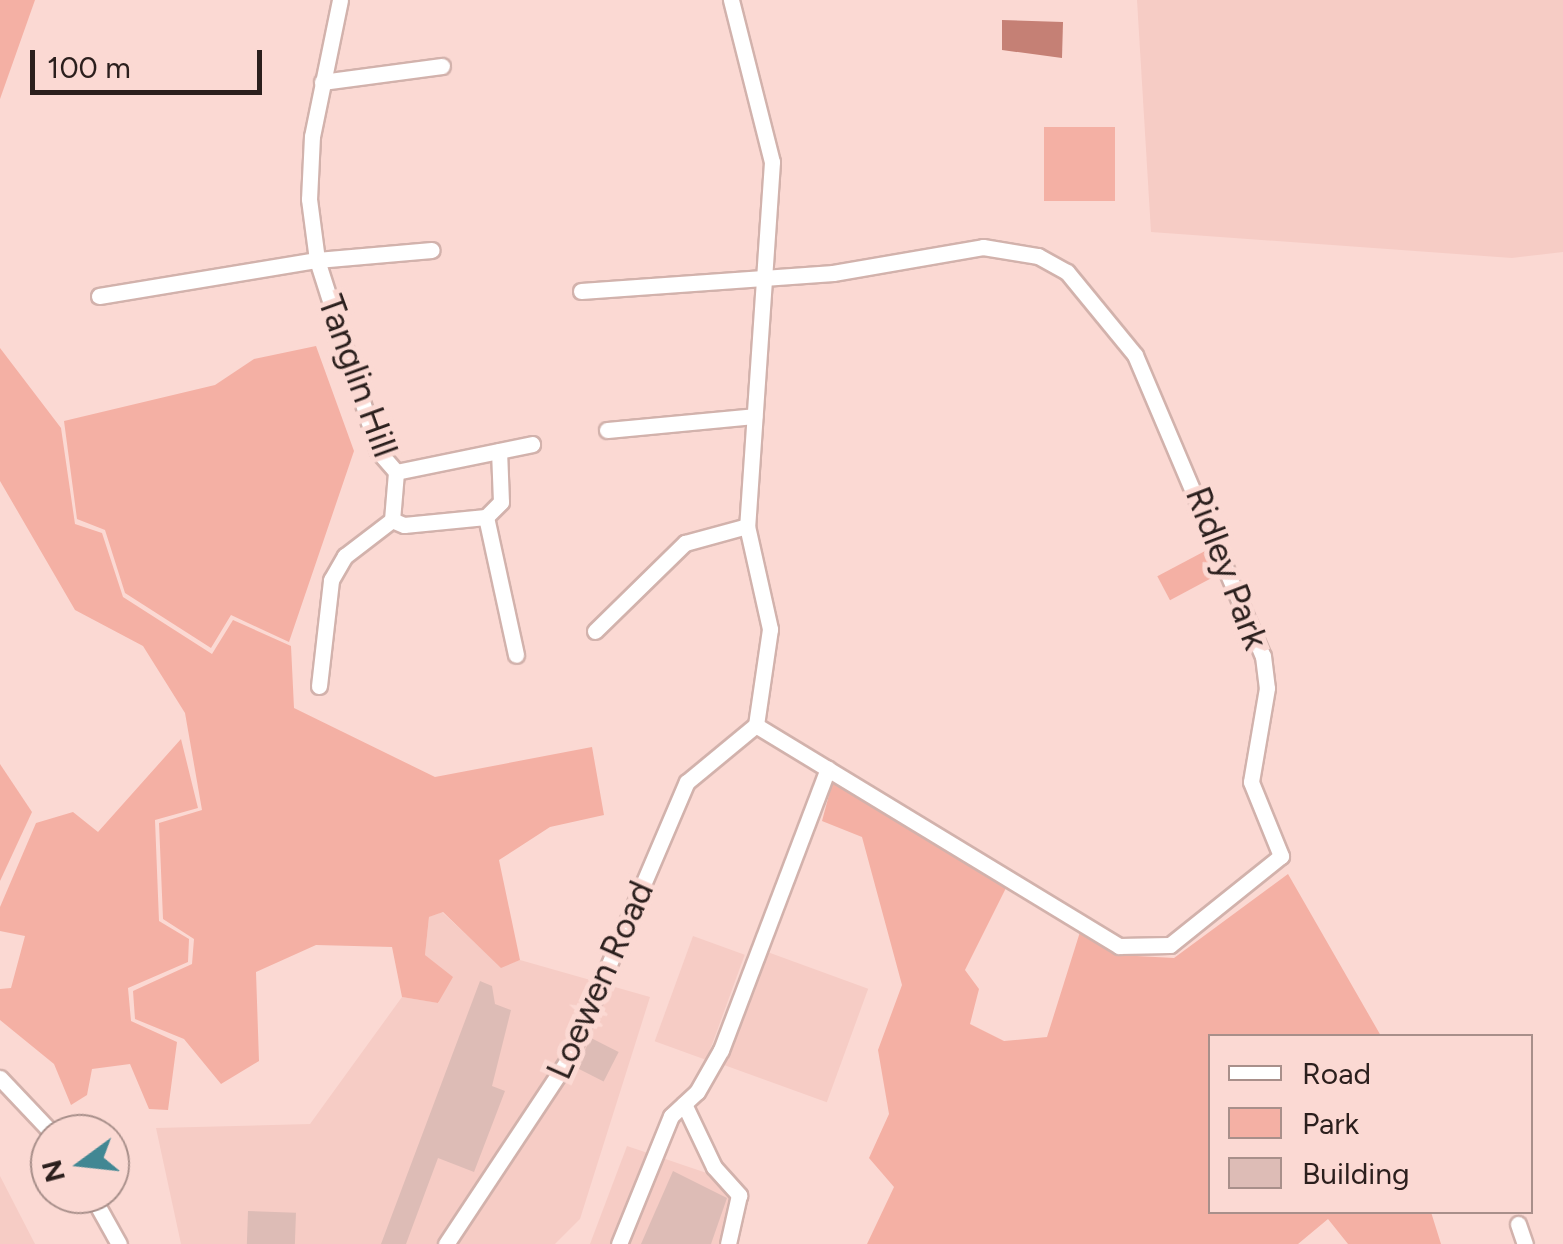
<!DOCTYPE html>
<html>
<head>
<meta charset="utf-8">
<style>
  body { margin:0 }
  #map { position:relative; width:1563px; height:1244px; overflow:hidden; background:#fbd9d3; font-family:Figtree,sans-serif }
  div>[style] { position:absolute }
  .built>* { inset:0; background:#f6ccc5; transform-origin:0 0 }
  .green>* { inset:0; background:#f4b0a4; transform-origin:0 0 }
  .water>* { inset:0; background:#c58075 }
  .building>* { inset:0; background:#ddbcb6; transform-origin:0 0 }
  .roads { filter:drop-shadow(2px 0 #d2b2ac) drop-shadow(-2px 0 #d2b2ac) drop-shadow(0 2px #d2b2ac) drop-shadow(0 -2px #d2b2ac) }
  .minor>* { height:15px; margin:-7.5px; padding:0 7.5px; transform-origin:7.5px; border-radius:7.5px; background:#fff }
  span { translate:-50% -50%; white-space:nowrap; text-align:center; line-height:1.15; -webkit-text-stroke:10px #fbd9d3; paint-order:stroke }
  .street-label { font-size:35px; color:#2b1f1d }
  .legend { position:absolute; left:1208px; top:1034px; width:325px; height:180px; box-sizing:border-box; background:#fbd9d3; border:2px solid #a88f8a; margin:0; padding:12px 18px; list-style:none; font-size:30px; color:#2b1f1d }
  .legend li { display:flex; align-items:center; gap:20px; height:50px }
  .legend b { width:50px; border:2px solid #a88f8a }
  .north { position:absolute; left:30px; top:1114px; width:100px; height:100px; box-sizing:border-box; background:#fbd9d3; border:2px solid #a88f8a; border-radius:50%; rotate:255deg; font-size:28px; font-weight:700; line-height:40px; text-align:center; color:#2b1f1d }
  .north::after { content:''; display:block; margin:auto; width:35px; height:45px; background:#418793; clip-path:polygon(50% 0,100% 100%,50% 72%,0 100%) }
  .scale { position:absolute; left:30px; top:50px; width:232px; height:45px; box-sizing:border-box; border:5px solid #2b1f1d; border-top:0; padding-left:12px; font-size:30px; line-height:35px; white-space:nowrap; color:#2b1f1d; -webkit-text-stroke:8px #fbd9d3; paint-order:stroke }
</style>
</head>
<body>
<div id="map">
  <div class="built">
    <div style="clip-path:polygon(1137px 0,1563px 0,1563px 252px,1512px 258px,1151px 232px)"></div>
    <div style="clip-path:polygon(442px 912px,501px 967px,520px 960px,650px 997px,580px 1219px,555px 1244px,181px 1244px,156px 1128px,310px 1124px,402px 997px,439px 1003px,425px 955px,429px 917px)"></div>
    <div style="left:693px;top:936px;width:55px;height:112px;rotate:20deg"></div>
    <div style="left:762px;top:950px;width:113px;height:121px;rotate:20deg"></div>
    <div style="clip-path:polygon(627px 1146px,742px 1185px,719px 1244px,590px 1244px)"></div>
    <div style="clip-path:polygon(0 1176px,35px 1244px,0 1244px)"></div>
  </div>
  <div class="green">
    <div style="clip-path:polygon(0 0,35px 0,0 99px)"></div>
    <div style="left:1044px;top:127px;width:71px;height:74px"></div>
    <div style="clip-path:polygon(316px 346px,354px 451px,289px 642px,231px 615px,211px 648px,125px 593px,105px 530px,77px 519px,64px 421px,215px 385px,254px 359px)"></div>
    <div style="clip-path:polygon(0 348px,61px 428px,75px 524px,102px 533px,123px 597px,212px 654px,233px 620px,291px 646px,294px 708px,435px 777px,592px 747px,604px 815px,550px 827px,499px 860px,520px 960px,501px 968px,443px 912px,429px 917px,425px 955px,453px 977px,438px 1003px,402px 997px,392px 947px,316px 945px,256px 972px,259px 1061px,221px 1084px,184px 1039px,135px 1019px,133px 991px,192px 964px,194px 939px,163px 919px,159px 823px,202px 810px,185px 713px,143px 646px,75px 610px,0 481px)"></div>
    <div style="left:1205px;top:551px;width:27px;height:54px;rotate:62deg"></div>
    <div style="clip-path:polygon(181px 739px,198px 808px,155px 820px,159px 921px,189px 939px,188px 962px,128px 988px,131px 1021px,177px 1042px,168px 1110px,149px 1109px,130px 1064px,92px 1069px,87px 1095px,71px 1105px,54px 1064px,0 1020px,0 989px,11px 988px,25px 936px,0 931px,0 907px,36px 823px,73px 812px,98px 832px)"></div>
    <div style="clip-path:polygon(0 764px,32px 812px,0 881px)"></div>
    <div style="clip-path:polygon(833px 780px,1008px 884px,965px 970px,979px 989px,970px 1024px,1004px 1041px,1047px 1037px,1080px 932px,1118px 955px,1174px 958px,1288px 874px,1381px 1036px,1210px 1036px,1210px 1212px,1431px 1212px,1441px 1244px,1348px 1244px,1328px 1219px,1298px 1244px,867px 1244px,894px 1187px,869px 1158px,889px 1114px,878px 1050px,902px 985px,862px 837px,822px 821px)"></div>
  </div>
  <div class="water">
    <div style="clip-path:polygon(1002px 20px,1063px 22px,1062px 58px,1002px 50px)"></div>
  </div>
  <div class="building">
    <div style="clip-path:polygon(480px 981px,492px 986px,495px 1004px,511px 1010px,492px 1086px,505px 1091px,474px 1172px,438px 1158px,406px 1244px,381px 1244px)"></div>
    <div style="left:591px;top:1038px;width:31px;height:33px;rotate:27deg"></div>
    <div style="clip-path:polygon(673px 1171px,727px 1198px,711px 1244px,641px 1244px)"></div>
    <div style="left:248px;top:1211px;width:48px;height:33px;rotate:2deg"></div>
  </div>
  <div class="roads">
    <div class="minor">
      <div style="left:340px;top:0;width:139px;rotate:101.6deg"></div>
      <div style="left:312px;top:136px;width:63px;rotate:92.7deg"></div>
      <div style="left:309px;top:199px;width:62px;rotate:82.5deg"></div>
      <div style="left:317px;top:260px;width:201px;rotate:72.3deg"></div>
      <div style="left:378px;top:451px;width:28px;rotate:49deg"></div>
      <div style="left:396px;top:472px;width:139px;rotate:-11.6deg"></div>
      <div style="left:731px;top:0;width:167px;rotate:75.8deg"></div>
      <div style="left:772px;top:162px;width:365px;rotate:93.9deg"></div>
      <div style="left:747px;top:526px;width:106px;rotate:77.4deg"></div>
      <div style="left:770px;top:629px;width:97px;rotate:98.3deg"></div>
      <div style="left:322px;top:82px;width:121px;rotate:-7.6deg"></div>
      <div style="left:581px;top:291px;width:253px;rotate:-4.1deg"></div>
      <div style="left:833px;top:273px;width:152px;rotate:-9.8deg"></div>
      <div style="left:983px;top:247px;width:56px;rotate:9.3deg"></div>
      <div style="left:1038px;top:256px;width:33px;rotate:29deg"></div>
      <div style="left:1067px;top:272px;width:107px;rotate:50.7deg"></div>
      <div style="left:1135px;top:355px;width:327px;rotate:67deg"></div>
      <div style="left:1263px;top:656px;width:32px;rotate:83deg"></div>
      <div style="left:1267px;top:688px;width:95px;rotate:99.7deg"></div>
      <div style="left:1251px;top:782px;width:80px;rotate:67.9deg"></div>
      <div style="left:1281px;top:856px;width:142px;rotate:141.3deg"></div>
      <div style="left:1170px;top:945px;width:51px;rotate:178.9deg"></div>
      <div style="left:1119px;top:946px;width:425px;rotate:-148.7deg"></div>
      <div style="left:99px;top:296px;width:221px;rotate:-9.4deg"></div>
      <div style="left:317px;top:260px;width:115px;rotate:-5deg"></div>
      <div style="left:607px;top:430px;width:148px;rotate:-5.4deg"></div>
      <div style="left:486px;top:517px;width:141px;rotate:77.7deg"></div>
      <div style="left:392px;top:520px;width:13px;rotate:23deg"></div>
      <div style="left:404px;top:525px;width:82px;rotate:-5.6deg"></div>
      <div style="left:486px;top:517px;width:21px;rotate:-45deg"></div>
      <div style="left:501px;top:502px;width:51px;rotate:-92.2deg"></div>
      <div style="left:595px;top:631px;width:126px;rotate:-44.4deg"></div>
      <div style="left:685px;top:543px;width:64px;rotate:-15.3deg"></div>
      <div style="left:319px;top:686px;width:107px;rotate:-83.5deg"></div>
      <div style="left:331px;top:580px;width:28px;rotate:-60deg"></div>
      <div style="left:345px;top:556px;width:59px;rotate:-37.5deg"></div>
      <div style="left:392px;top:520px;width:48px;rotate:-85.2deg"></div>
      <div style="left:0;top:1078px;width:77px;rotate:46.6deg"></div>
      <div style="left:684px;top:1104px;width:70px;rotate:64.5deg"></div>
      <div style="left:714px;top:1167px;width:38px;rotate:48deg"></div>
      <div style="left:739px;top:1195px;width:50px;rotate:102.7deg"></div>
      <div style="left:91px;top:1194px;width:57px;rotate:60.8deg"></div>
      <div style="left:1518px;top:1224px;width:21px;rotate:71deg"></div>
      <div style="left:446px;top:1244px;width:223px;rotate:-56.5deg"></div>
      <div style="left:569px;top:1058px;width:300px;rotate:-66.9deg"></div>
      <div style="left:687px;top:782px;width:89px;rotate:-39.6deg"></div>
      <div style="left:619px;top:1244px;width:138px;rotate:-67.9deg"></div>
      <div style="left:671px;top:1116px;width:35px;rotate:-43deg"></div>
      <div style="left:697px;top:1092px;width:48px;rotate:-60.3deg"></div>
      <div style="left:721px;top:1050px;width:301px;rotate:-69.2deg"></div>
    </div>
  </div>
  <div class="street-label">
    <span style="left:358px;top:376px;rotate:70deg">Tanglin Hill</span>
    <span style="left:1227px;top:568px;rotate:69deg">Ridley Park</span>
    <span style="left:600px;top:980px;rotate:-66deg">Loewen Road</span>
  </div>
  <ul class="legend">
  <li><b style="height:12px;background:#fff"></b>Road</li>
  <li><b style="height:28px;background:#f4b0a4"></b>Park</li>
  <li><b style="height:28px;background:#ddbcb6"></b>Building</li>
  </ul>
  <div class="north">N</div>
  <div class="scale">100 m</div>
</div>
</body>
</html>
